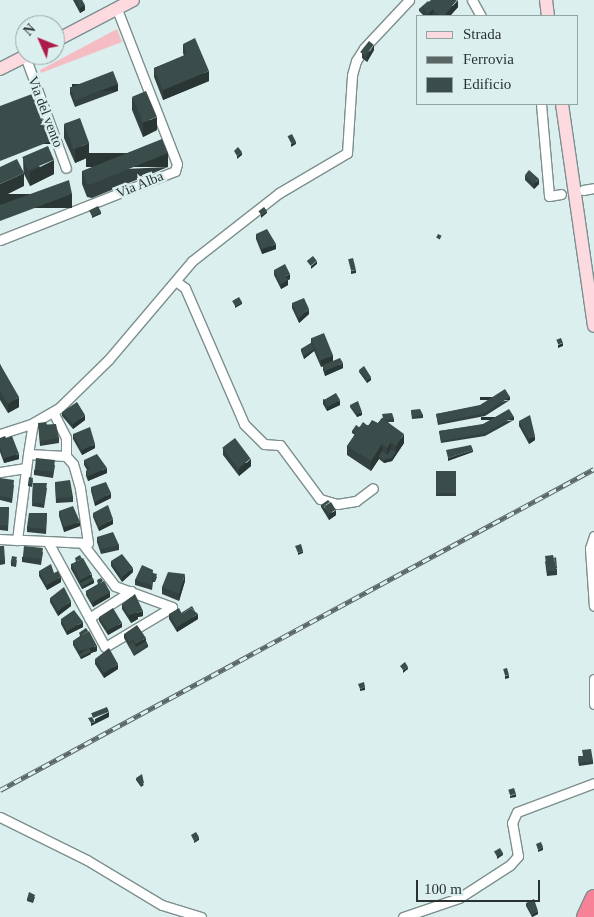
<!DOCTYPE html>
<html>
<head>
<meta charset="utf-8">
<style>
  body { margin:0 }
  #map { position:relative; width:594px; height:917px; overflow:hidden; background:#dbf0ee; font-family:"Times New Roman",serif }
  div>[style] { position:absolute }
  .green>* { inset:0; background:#f6bcc4 }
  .roads { filter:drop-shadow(1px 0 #7c8f8d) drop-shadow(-1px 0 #7c8f8d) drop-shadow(0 1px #7c8f8d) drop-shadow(0 -1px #7c8f8d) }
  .street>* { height:9px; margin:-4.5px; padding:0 4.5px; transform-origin:4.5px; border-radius:4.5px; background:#fff }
  .secondary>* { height:12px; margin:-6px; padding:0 6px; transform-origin:6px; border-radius:6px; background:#fddae0 }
  .highway>* { height:16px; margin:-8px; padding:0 8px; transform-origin:8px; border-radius:8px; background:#f78297 }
  .rail>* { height:4.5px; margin-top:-2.25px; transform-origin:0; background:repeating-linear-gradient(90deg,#dbf0ee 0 8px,#5a6664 0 16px); box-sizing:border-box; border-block:1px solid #5a6664 }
  .wall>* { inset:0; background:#334240; transform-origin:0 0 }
  .shaded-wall>* { inset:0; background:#293634; transform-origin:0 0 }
  .building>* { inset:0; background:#3b4d4b; transform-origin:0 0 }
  span { translate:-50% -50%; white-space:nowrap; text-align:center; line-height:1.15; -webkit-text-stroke:5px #dbf0ee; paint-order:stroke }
  .street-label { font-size:14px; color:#2a3231 }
  .legend { position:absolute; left:416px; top:15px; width:162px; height:90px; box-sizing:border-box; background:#dbf0ee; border:1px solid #94a4a2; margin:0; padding:6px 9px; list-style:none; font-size:15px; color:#2a3231 }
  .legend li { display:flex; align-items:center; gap:10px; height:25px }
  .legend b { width:25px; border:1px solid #94a4a2 }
  .north { position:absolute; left:15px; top:15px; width:50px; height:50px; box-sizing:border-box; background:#dbf0ee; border:1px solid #94a4a2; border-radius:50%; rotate:314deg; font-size:14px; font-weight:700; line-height:20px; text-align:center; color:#2a3231 }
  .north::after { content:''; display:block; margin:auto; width:18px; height:22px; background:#ad1b49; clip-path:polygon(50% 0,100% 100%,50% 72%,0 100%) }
  .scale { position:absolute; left:416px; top:880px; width:124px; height:22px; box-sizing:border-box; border:2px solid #2a3231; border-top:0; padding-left:6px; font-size:15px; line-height:18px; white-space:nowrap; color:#2a3231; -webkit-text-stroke:4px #dbf0ee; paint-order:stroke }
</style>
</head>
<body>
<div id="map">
  <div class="green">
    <div style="clip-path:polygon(117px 29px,122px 42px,41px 73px,40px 70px)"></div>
  </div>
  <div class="roads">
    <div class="street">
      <div style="left:472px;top:0;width:18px;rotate:61deg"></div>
      <div style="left:25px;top:56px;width:119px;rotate:69.9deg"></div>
      <div style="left:541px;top:104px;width:92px;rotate:85deg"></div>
      <div style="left:549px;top:196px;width:12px;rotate:-9deg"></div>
      <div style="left:583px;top:190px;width:11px;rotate:-10deg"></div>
      <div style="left:0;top:240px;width:188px;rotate:-21.5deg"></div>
      <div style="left:175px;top:171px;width:7px;rotate:-74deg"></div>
      <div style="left:177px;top:164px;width:166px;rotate:-111.2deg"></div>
      <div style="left:177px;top:282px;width:10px;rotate:37deg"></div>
      <div style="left:185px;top:288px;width:148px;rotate:66.5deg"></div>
      <div style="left:244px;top:424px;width:28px;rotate:45deg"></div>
      <div style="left:264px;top:444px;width:16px;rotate:4deg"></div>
      <div style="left:280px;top:445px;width:67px;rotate:53.5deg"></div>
      <div style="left:320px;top:499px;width:18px;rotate:16deg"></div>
      <div style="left:337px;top:504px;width:19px;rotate:-9deg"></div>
      <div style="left:356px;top:501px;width:21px;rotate:-37deg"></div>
      <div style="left:53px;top:412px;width:29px;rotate:63deg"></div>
      <div style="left:66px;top:438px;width:18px;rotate:90deg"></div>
      <div style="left:0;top:434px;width:35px;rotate:-18deg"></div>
      <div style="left:33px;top:423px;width:30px;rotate:-30deg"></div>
      <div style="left:59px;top:408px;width:70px;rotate:-44.4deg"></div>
      <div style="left:109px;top:359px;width:128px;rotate:-49.7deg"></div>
      <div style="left:192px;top:261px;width:110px;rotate:-38deg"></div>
      <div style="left:279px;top:193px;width:79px;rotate:-30.5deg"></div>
      <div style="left:347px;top:153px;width:78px;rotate:-86.3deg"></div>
      <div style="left:352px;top:75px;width:15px;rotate:-74deg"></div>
      <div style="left:356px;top:61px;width:15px;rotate:-58deg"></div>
      <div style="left:364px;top:48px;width:66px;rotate:-46.8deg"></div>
      <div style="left:28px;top:454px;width:31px;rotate:-81deg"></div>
      <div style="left:0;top:472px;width:26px;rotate:-9deg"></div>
      <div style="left:594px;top:536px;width:13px;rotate:108deg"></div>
      <div style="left:590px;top:548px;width:58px;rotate:86.1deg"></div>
      <div style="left:0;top:539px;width:17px;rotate:3deg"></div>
      <div style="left:17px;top:540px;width:8px"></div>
      <div style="left:25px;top:540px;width:63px;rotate:2.7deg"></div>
      <div style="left:88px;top:543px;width:56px;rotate:-98.3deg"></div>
      <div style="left:80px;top:488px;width:25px;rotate:-106deg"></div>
      <div style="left:73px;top:464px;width:11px;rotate:-131deg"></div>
      <div style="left:66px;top:456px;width:38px;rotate:-177deg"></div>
      <div style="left:28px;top:454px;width:87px;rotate:97.3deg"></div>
      <div style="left:48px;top:542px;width:119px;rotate:61.5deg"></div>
      <div style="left:105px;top:647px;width:78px;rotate:-30.8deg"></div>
      <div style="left:172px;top:607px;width:61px;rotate:-159.8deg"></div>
      <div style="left:115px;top:586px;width:54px;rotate:-127.5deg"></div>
      <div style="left:89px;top:618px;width:50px;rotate:-32.7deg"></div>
      <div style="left:594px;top:679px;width:25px;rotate:90deg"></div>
      <div style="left:0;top:817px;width:97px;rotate:26.3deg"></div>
      <div style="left:87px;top:860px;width:87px;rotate:31deg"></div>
      <div style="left:162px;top:905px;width:41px;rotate:17.1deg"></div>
      <div style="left:403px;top:917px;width:59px;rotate:-18.7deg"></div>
      <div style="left:459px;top:898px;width:61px;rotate:-32.9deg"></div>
      <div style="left:510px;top:865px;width:12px;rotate:-48deg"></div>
      <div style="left:518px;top:856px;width:34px;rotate:-100deg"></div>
      <div style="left:512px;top:823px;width:12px;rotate:-66deg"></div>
      <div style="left:517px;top:812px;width:82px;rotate:-20.6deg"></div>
    </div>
    <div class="secondary">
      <div style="left:546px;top:0;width:16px;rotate:83deg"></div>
      <div style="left:55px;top:41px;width:88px;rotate:-27.7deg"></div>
      <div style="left:0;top:69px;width:30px;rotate:-27deg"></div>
      <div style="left:562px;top:104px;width:224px;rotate:81.8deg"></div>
    </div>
    <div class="highway">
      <div style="left:585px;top:917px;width:21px;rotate:-65deg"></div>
    </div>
  </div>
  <div class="rail">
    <div style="left:0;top:790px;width:675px;rotate:-28.39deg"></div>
  </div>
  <div class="wall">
    <div style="clip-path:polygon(73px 0,82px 0,85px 10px,80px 13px)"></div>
    <div style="clip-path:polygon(429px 2px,458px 7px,450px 16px,424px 16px,419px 11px,419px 9px)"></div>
    <div style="clip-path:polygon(183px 44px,209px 81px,163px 100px,154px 77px,154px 68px,184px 56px,183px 53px)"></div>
    <div style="clip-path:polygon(374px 50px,367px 62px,362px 58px,362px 53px)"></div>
    <div style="clip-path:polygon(70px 87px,118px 91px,75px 107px,70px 94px)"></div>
    <div style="clip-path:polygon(132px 97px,157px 130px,143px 137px,132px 110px)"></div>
    <div style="clip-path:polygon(64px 124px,89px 157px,75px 163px,64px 138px)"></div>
    <div style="clip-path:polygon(23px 158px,54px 174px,30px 186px,24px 174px,24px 186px)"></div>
    <div style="clip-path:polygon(168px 167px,92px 198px,87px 197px,82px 184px,82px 171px)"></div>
    <div style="clip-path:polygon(525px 175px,539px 184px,534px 189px,525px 180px)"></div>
    <div style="clip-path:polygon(256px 234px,276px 249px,262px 254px,256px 239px)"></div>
    <div style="clip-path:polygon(274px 270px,290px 279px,288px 280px,288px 285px,281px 289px,274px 275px)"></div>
    <div style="clip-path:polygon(292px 303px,309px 314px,299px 323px,292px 308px)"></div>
    <div style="clip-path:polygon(311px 338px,333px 361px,343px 368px,325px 376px,323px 370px,323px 366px,321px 367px,314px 351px,304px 359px,301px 351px,301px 349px,311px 343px)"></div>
    <div style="clip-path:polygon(0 364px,19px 407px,8px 413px,0 400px)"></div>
    <div style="clip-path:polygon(359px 370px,371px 380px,367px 383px,359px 372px)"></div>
    <div style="clip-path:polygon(323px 399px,340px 405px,327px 411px,323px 404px)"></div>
    <div style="clip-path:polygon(510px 400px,485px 416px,438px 425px,436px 414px)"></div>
    <div style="clip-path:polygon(350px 405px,362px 415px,357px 417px,350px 407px)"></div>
    <div style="clip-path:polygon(411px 410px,423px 415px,423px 418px,412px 419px)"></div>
    <div style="clip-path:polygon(62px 412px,85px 420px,73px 429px,62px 416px)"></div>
    <div style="clip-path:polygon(382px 418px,394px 419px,394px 422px,388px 422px,404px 443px,392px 461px,384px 463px,379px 459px,371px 471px,347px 455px,347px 446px,355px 435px,352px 433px,352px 431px,359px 427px,378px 423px)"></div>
    <div style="clip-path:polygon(514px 420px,485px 436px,441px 443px,439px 431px)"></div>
    <div style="clip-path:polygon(519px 421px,535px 440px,529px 444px,519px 426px)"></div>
    <div style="clip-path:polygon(38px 423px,47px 425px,59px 438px,59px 443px,40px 446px)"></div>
    <div style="clip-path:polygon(73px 434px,95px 448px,82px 455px,73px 439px)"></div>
    <div style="clip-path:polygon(0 438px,6px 438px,19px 459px,4px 463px,0 452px)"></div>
    <div style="clip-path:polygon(223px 448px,251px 466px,239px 476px,223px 455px)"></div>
    <div style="clip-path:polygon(84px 460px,107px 473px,88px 481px,86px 476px,86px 471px,87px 470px,84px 465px)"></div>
    <div style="clip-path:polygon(55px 465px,53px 478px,34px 475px,34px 470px)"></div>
    <div style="left:436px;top:471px;width:20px;height:25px"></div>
    <div style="clip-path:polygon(0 478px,14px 485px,12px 503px,0 500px)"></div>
    <div style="clip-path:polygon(33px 480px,32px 487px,28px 486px,28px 484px)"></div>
    <div style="clip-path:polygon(55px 482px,73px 497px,73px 502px,56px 503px)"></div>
    <div style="clip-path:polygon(33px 483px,47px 488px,44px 508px,32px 506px)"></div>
    <div style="clip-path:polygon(91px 487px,111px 498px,95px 506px,91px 491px)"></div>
    <div style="clip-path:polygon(321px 505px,336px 515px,329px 520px,321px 507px)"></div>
    <div style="clip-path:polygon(0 507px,9px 507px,8px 531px,0 530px)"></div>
    <div style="clip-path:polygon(59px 511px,80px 526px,64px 532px,59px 516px)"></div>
    <div style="clip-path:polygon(47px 513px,46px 534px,27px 532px,27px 527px)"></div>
    <div style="clip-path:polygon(93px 513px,113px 524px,99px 531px,93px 517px)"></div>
    <div style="clip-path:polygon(97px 537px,119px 545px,119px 550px,101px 554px,97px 542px)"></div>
    <div style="clip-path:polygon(0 546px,5px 560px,5px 564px,0 565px)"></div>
    <div style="clip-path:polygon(43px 552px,41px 565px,22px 562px,22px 557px)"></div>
    <div style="clip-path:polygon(75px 558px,92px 577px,94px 583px,82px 589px,71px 569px,71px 564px,76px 562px)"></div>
    <div style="clip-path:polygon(17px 560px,16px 567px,11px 566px,11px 563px)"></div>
    <div style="clip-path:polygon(111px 561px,133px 572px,122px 582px,111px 566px)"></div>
    <div style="clip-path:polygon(545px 561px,557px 569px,557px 575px,547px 576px)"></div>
    <div style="clip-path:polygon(39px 571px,54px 573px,61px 582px,47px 590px,39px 576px)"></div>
    <div style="clip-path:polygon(153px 573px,157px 577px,155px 582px,153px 582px,152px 590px,135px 585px,135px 580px)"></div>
    <div style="clip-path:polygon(97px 580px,110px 597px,93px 607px,86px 595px,86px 591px,98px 584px)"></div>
    <div style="clip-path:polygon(185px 581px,179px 601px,162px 594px,162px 587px)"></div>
    <div style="clip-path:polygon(50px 598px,71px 606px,58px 616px,50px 602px)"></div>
    <div style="clip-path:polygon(122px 604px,143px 616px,138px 617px,138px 619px,131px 623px,122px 609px)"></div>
    <div style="clip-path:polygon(181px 613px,198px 619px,177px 632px,169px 619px,169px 614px)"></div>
    <div style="clip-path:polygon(99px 617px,122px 627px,108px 635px,99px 621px)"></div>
    <div style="clip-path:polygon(61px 619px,83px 627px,67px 635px,61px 624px)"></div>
    <div style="clip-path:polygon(79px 632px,97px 651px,91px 653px,91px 654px,81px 659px,73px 645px,73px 641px,80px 636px)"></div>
    <div style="clip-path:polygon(124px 634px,146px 641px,148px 647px,134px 656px,124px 638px)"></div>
    <div style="clip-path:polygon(95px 659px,118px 669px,104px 678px,95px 664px)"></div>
    <div style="clip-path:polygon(583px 756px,593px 761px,593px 764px,579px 766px,578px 759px)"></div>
    <div style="clip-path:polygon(136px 778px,144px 785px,141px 787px,136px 780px)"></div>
    <div style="clip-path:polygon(35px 897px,33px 903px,27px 901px,27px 899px)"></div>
    <div style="clip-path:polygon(526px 903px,538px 914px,532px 917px,526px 906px)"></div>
  </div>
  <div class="shaded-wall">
    <div style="clip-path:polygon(458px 0,458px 7px,450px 16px,444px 16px)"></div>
    <div style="clip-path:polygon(85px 5px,85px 10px,80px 13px,80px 8px)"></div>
    <div style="clip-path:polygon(433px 9px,433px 16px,428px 16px,428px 14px)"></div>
    <div style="clip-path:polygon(374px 45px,374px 50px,367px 62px,367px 57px)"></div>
    <div style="clip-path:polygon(209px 71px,209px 81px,163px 100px,163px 90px)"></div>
    <div style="left:118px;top:84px;width:7px;height:46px;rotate:90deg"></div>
    <div style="clip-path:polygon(157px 117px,157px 130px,143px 137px,143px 123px)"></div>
    <div style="left:51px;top:141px;width:3px;height:55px;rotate:90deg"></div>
    <div style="clip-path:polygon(296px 142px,296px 144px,291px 147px,291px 144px)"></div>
    <div style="clip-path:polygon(89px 143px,89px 157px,75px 163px,75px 149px)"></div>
    <div style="clip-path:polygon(242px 152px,242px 155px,237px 159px,237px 156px)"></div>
    <div style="left:168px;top:153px;width:14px;height:82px;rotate:90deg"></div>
    <div style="clip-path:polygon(54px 160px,54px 174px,30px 186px,30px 172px)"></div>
    <div style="clip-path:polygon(24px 173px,24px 186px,0 198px,0 184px)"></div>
    <div style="clip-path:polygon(539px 179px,539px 184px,534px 189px,534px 184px)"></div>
    <div style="left:72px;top:194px;width:14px;height:77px;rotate:90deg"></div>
    <div style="clip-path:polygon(267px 211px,267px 213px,261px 218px,261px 215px)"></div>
    <div style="clip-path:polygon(101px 212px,101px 214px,92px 218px,92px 216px)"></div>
    <div style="clip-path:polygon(276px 244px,276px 249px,262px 254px,262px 249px)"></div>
    <div style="clip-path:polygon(317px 261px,317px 264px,311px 269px,311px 266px)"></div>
    <div style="clip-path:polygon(356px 270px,356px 273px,351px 274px,351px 271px)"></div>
    <div style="clip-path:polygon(290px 274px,290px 279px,286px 281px,286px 276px)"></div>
    <div style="clip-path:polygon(288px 280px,288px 285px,281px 289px,281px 284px)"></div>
    <div style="clip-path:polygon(242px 302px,242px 304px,235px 308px,235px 306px)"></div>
    <div style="clip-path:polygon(309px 309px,309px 314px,299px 323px,299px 318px)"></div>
    <div style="clip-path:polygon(563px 343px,563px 346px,558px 348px,558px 345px)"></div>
    <div style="clip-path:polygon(314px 349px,314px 351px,304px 359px,304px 356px)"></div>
    <div style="clip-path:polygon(333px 355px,333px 362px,321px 367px,321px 360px)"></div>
    <div style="clip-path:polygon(343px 363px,343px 368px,325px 376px,325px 371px)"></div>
    <div style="clip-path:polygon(371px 377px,371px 380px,367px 383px,367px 380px)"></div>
    <div style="clip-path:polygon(19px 397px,19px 407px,8px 413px,8px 404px)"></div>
    <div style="left:510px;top:397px;width:3px;height:30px;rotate:90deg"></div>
    <div style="clip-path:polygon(340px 400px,340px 405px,327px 411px,327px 406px)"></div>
    <div style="clip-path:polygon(362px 412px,362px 415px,357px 417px,357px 414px)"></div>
    <div style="clip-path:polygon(85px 415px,85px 420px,73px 429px,73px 424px)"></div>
    <div style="left:514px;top:417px;width:3px;height:33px;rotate:90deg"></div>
    <div style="clip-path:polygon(404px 434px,404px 443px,396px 455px,396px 446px)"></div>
    <div style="clip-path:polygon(535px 436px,535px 440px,529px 444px,529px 439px)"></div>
    <div style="clip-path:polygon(391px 442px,391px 452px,387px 457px,387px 448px)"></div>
    <div style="clip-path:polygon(95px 444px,95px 448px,82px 455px,82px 450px)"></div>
    <div style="clip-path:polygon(382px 444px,382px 454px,379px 456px,379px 459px,371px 471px,371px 461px)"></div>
    <div style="clip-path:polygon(473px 450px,473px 452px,448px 461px,448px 458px)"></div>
    <div style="clip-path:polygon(396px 452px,396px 455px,392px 461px,384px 463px,384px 460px)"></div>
    <div style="clip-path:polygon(19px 454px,19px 459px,4px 463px,4px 458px)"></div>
    <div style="clip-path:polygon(251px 459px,251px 466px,239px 476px,239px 469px)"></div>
    <div style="clip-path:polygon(107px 468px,107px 473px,88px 481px,88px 476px)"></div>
    <div style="clip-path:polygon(111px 493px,111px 498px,95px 506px,95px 502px)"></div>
    <div style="clip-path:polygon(336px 510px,336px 515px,329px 520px,329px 515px)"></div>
    <div style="clip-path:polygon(113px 519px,113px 524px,99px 531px,99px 527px)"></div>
    <div style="clip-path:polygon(80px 522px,80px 526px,64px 532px,64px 527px)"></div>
    <div style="clip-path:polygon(303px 551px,303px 553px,298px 555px,298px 553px)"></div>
    <div style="clip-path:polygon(133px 568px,133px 572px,122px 582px,122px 577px)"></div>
    <div style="clip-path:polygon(92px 574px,92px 579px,80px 583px,80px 585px,80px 581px)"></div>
    <div style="clip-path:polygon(185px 574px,185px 581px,179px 601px,179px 594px)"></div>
    <div style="clip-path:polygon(61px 577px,61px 582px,47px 590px,47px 585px)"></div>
    <div style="clip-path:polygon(94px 580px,94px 583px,82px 589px,82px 587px)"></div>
    <div style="clip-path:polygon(110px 592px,110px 597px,93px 607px,93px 602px)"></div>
    <div style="clip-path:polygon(71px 601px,71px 606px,58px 616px,58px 611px)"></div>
    <div style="clip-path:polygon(143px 611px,143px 616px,138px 617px,138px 619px,131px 623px,131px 621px,129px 617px,129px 620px,129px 615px)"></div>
    <div style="clip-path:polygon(198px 614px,198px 619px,177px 632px,177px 627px)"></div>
    <div style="clip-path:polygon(83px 622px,83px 627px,67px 635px,67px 631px)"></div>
    <div style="clip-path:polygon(122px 623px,122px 627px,108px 635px,108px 630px)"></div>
    <div style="clip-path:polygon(146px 638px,146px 643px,136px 649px,136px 644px)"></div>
    <div style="left:148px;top:645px;width:2px;height:17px;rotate:90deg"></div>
    <div style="clip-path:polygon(97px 646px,97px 651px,91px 653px,91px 654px,81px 659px,79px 651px)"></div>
    <div style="clip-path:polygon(118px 664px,118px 669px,104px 678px,104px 673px)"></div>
    <div style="clip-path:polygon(408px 667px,408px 669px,403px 673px,403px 670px)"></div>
    <div style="clip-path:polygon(509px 675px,509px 678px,505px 679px,505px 676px)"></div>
    <div style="clip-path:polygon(365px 687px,365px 690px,360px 691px,360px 689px)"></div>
    <div style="clip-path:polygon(109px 712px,109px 717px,91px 726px,91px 723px,95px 722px,95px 719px)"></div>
    <div style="clip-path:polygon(516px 794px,516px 797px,510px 798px,510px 796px)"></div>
    <div style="clip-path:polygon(199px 837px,199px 840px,194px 843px,194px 841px)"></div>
    <div style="clip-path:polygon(543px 847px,543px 850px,538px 852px,538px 850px)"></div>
    <div style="clip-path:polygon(503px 853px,503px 855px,497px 859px,497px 856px)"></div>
    <div style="clip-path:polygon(538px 911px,538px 914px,532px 917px,532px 915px)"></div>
  </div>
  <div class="building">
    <div style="clip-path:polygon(76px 0,82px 0,85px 5px,80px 8px)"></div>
    <div style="clip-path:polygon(431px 0,457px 0,444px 16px,440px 16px,433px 9px,428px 14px,423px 7px)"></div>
    <div style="clip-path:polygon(428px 1px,429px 2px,423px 7px,423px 12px,419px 9px)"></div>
    <div style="clip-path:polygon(24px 33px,25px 35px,25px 42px,23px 44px,21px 35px)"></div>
    <div style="clip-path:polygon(195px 38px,209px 71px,163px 90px,154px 68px,187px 54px,183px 44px)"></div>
    <div style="left:369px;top:41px;width:6px;height:14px;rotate:39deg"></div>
    <div style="left:113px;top:71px;width:14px;height:46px;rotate:69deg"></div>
    <div style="left:146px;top:91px;width:28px;height:15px;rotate:67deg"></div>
    <div style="clip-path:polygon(32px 94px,51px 141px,0 161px,0 106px)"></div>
    <div style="left:80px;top:118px;width:27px;height:17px;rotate:70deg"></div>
    <div style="left:292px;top:134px;width:9px;height:5px;rotate:63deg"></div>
    <div style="clip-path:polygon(162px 139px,168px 153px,92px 184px,87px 184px,82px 171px)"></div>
    <div style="left:48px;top:146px;width:15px;height:28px;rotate:67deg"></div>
    <div style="clip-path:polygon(238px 147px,242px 152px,237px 156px,234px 151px)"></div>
    <div style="clip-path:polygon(17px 159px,24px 173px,0 184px,0 167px)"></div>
    <div style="clip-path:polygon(529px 170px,539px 179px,534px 184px,525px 175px)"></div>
    <div style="clip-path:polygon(69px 180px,72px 194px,0 221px,0 205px)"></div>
    <div style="left:98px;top:206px;width:7px;height:10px;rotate:63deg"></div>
    <div style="left:264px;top:207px;width:5px;height:7px;rotate:53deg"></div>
    <div style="clip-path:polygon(267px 229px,276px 244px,262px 249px,256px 234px)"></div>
    <div style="left:438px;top:234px;width:4px;height:4px;rotate:27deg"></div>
    <div style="left:313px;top:256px;width:6px;height:8px;rotate:51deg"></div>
    <div style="left:353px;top:258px;width:12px;height:5px;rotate:76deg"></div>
    <div style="clip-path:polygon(285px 264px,290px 274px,286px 276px,288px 280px,281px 284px,274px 270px)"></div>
    <div style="left:239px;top:297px;width:6px;height:8px;rotate:59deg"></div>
    <div style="clip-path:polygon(304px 298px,309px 309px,299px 318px,292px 303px)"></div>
    <div style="left:324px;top:333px;width:24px;height:14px;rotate:68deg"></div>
    <div style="left:561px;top:338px;width:5px;height:5px;rotate:68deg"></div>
    <div style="clip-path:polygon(311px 343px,314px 349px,304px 356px,301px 349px)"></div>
    <div style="clip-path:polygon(340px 358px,343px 363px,325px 371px,323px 365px)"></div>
    <div style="clip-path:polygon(0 364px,19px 397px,8px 404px,0 391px)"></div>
    <div style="clip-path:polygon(364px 366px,371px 377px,367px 380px,359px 370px)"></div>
    <div style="clip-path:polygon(505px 389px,510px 397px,485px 413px,438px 423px,436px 414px,480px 405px)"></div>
    <div style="left:336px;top:393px;width:8px;height:14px;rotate:60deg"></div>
    <div style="clip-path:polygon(358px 401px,362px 412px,357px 414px,350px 405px)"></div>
    <div style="clip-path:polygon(77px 402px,85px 415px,73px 424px,62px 412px)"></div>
    <div style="clip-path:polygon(420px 409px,423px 415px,412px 417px,411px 410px)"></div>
    <div style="clip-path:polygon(509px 409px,514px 417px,485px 433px,441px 441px,439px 431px,483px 424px)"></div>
    <div style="clip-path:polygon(392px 413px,394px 419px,385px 420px,383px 418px,382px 414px)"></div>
    <div style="clip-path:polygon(530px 415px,535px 436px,529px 439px,519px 421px)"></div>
    <div style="clip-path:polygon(382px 418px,404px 434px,396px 446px,391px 442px,387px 448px,382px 444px,371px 461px,347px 446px,363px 422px,368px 426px,372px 420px,378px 423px)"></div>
    <div style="clip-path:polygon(46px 422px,47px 425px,39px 425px,39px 428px,38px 423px)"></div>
    <div style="clip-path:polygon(56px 424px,59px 438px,40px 441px,39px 425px)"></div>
    <div style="clip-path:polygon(356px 425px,359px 427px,356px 433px,352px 431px)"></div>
    <div style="clip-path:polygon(90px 427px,95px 444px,82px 450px,73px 434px)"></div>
    <div style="clip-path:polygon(5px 436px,6px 438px,0 441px,0 438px)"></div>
    <div style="clip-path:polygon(12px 436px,19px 454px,4px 458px,0 447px,0 441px)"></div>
    <div style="left:235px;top:438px;width:26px;height:16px;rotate:53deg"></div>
    <div style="clip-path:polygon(471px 445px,473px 450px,448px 458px,446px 450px)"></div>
    <div style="clip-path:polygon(391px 449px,396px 452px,392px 458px,384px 460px,379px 456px,382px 451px,387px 455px)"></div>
    <div style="clip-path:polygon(97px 454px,107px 468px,88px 476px,86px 471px,90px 469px,84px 460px)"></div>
    <div style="left:36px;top:458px;width:19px;height:12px;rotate:6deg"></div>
    <div style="left:436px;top:471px;width:20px;height:22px"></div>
    <div style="clip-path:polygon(29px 477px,33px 478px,32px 484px,28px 484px)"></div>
    <div style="clip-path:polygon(0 478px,14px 480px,12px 498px,0 496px)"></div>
    <div style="clip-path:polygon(70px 480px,73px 497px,56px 498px,55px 482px)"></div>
    <div style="clip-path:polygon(106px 482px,111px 493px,95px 502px,91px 487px)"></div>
    <div style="clip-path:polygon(33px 483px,47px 483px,44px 504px,32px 502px)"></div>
    <div style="clip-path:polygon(328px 500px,330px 502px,324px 506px,324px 508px,321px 505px)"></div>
    <div style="left:331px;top:502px;width:9px;height:8px;rotate:58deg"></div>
    <div style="clip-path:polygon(108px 505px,113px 519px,99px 527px,93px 513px)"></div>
    <div style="clip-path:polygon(73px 506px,80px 522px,64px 527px,59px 511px)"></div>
    <div style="clip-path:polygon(0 507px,9px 507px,8px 526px,0 525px)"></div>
    <div style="clip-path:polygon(29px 513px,47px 513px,46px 529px,27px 527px)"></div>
    <div style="clip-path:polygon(113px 532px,119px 545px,101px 549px,97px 537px)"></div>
    <div style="clip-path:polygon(301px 544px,303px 551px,298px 553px,295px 546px)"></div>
    <div style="clip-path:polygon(0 546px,4px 546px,5px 560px,0 560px)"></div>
    <div style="left:24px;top:546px;width:19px;height:11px;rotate:6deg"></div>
    <div style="clip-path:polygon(122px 554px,133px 568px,122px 577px,111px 561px)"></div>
    <div style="clip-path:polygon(80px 555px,82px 559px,77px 561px,75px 558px)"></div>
    <div style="clip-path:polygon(553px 555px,557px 571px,547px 571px,545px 556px)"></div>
    <div style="left:12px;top:556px;width:5px;height:7px;rotate:11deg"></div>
    <div style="clip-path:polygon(556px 557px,557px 568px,556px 568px,554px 558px)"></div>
    <div style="left:83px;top:558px;width:18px;height:13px;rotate:61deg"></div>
    <div style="clip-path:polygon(51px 564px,54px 573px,58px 571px,61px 577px,47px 585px,39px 571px)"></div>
    <div style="clip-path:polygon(142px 565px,153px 570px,152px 585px,135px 580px)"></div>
    <div style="clip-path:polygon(168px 572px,185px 574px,179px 594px,162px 587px)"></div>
    <div style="clip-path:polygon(153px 573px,157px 574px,155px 580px,153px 579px)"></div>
    <div style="clip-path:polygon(92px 577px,94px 580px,82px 587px,80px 583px)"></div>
    <div style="clip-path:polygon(101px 578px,103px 581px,99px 584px,97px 580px)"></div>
    <div style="left:104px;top:581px;width:13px;height:21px;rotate:61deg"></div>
    <div style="clip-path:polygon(64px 587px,71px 601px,58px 611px,50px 598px)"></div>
    <div style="clip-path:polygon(135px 594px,143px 611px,129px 615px,122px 604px)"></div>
    <div style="clip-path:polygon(192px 606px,195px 611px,191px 608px,182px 614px,181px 613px)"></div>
    <div style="clip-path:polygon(113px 608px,122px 623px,108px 630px,99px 617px)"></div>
    <div style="clip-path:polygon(179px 608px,182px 614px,191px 608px,198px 614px,177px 627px,169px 614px)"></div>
    <div style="clip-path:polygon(74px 610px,83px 622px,67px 631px,61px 619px)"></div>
    <div style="clip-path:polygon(137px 625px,146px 638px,136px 644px,133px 639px,129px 642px,124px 634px)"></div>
    <div style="left:86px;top:628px;width:4px;height:8px;rotate:56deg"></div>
    <div style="clip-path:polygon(89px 631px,97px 646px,79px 651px,73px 641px)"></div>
    <div style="clip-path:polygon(146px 641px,148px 645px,134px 654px,128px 645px,133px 642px,136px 647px)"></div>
    <div style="clip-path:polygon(89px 648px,91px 652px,81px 657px,79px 654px)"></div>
    <div style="clip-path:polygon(109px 648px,118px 664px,104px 673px,95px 659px)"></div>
    <div style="clip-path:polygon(405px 662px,408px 667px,403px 670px,400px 666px)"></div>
    <div style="left:507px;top:668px;width:7px;height:4px;rotate:74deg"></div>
    <div style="clip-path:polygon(364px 682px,365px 687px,360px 689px,358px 684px)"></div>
    <div style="left:107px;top:707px;width:5px;height:17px;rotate:68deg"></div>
    <div style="clip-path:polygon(92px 717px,95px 722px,91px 723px,88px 718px)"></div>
    <div style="clip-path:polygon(591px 749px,593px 761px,579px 763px,578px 756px,583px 756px,582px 750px)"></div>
    <div style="clip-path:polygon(142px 774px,144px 783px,141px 785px,136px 778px)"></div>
    <div style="left:514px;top:788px;width:6px;height:6px;rotate:72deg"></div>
    <div style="clip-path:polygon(196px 832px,199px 837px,194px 841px,191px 835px)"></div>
    <div style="clip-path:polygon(541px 842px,543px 847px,538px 850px,536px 844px)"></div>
    <div style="left:500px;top:848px;width:6px;height:7px;rotate:59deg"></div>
    <div style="clip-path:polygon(29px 892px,35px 895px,33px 901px,27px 899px)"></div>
    <div style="clip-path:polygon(534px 899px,538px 911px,532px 915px,526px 903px)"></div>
  </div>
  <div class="street-label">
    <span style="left:45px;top:112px;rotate:69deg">Via del vento</span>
    <span style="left:140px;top:185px;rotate:-22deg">Via Alba</span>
  </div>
  <ul class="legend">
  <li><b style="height:6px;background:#fddae0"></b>Strada</li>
  <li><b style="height:6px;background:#5a6664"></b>Ferrovia</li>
  <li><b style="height:14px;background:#3b4d4b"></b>Edificio</li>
  </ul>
  <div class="north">N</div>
  <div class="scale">100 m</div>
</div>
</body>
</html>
